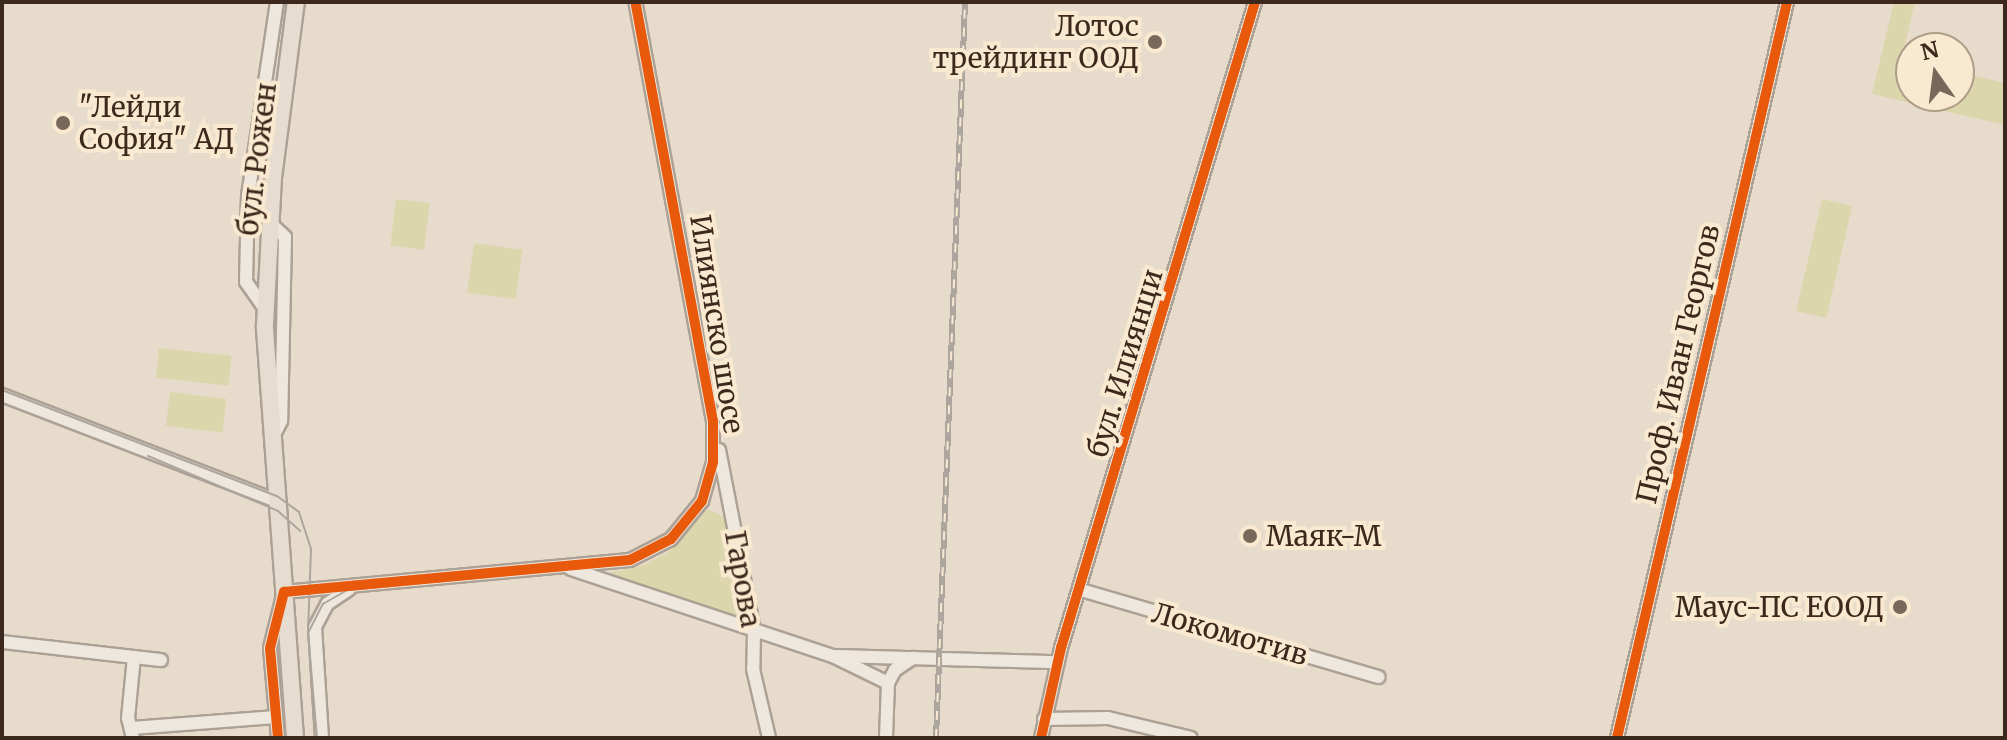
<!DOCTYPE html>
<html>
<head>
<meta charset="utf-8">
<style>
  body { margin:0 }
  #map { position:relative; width:2007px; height:740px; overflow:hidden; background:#e7dccc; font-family:Merriweather,serif }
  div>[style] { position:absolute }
  .green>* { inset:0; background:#dbd6ac; transform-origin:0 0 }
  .roads { filter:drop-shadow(2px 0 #aca195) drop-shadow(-2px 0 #aca195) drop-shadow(0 2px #aca195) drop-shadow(0 -2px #aca195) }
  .minor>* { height:12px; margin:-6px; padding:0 6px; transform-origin:6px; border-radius:6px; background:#eee7de }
  .major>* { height:16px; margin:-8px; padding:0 8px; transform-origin:8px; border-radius:8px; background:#e6dccf }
  .tram>* { height:2px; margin:-1px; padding:0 1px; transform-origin:1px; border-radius:1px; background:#ada69e }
  .rail>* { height:6px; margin-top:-3px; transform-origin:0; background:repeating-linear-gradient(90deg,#f9e9d0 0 9px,#ada69e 0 18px); box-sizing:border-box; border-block:2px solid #ada69e }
  .cycleway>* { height:10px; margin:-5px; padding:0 5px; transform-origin:5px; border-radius:5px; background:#e8590c }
  .dots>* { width:22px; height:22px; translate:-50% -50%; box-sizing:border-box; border:4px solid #f9e9d0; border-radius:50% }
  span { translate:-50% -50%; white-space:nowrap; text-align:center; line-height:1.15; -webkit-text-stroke:8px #f9e9d0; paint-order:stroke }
  .poi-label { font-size:28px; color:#3c281c }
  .right { translate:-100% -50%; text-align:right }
  .left { translate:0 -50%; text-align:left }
  .street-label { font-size:28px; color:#3c281c }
  .frame { position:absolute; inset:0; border:4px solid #3c281c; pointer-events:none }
  .north { position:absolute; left:1895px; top:32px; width:80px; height:80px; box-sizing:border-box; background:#f9e9d0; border:2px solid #ad9c88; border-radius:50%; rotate:346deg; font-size:22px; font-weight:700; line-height:32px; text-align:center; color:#3c281c }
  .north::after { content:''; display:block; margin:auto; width:28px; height:36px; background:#78675a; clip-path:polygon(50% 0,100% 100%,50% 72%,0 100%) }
</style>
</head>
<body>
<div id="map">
  <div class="green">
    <div style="clip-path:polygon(1894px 2px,1915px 2px,1902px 58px,1911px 61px,1911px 96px,1959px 96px,1959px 72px,2005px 83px,2005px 125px,1872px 94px)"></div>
    <div style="left:396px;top:199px;width:34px;height:47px;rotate:7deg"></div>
    <div style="left:1822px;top:199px;width:31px;height:115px;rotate:13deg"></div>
    <div style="left:474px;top:243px;width:49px;height:50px;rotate:8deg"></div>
    <div style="left:159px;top:348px;width:73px;height:30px;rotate:6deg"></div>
    <div style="left:170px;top:392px;width:57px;height:34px;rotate:7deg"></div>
    <div style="clip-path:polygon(708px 509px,727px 519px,744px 601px,736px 614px,725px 615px,612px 577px,612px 572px,642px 566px,670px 551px)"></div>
  </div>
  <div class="roads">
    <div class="minor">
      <div style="left:269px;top:222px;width:22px;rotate:43deg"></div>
      <div style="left:285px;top:237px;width:184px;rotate:91.2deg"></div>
      <div style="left:281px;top:421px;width:16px;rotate:117deg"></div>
      <div style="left:265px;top:309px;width:33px;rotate:-125deg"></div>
      <div style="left:246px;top:282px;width:86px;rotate:-88.7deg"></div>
      <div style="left:248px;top:196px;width:196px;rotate:-81.5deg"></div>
      <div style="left:2px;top:395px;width:295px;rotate:21.1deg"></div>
      <div style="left:719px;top:450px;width:183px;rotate:79deg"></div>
      <div style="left:754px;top:630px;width:39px;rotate:91deg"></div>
      <div style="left:753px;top:669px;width:71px;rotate:76.9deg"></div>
      <div style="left:571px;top:569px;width:276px;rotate:18.4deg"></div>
      <div style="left:833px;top:656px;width:61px;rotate:26.1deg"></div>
      <div style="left:888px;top:683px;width:55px;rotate:92.1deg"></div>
      <div style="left:1081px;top:590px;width:310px;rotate:16.3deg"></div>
      <div style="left:2px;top:642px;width:160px;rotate:6.5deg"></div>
      <div style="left:837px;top:656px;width:221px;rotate:1.6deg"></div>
      <div style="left:888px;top:683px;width:15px;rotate:-62deg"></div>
      <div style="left:895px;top:670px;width:22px;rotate:-34deg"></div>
      <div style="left:1044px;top:719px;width:64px;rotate:-0.9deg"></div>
      <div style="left:1108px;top:718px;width:85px;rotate:13.5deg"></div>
      <div style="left:132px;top:728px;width:144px;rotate:-4.4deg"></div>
      <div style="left:133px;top:738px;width:21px;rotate:-104deg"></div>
      <div style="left:128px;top:718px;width:61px;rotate:-84.4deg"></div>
      <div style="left:278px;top:738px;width:90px;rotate:-95.1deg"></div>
      <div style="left:270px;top:648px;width:58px;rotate:-76deg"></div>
      <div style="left:284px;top:592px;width:347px;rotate:-5.3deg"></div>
      <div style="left:630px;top:560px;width:46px;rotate:-27.1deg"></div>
      <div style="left:671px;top:539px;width:49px;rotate:-50.8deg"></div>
      <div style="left:702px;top:501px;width:41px;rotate:-74.2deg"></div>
      <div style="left:713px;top:462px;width:41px;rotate:-90deg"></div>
      <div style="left:713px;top:421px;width:426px;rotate:-100.5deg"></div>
      <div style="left:322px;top:738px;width:111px;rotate:-93.6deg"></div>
      <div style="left:315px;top:627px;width:26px;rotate:-62deg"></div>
      <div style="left:327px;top:604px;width:27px;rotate:-34deg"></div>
      <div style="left:1041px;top:738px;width:92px;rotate:-77.5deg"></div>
      <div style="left:1061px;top:648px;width:675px;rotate:-73.28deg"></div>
      <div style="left:1617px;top:738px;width:755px;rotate:-76.99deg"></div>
    </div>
    <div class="major">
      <div style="left:295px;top:738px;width:414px;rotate:-94.2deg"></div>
      <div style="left:265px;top:325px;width:147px;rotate:-86.9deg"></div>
      <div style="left:273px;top:178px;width:177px;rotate:-82.6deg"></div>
    </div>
  </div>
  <div class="tram">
    <div style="left:2px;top:390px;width:295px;rotate:21.1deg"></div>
    <div style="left:277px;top:496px;width:27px;rotate:36deg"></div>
    <div style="left:299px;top:512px;width:40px;rotate:72deg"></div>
    <div style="left:311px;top:550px;width:83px;rotate:92.1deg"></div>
    <div style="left:308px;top:633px;width:105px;rotate:85.1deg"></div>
    <div style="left:148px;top:456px;width:141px;rotate:22.9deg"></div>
    <div style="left:278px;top:511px;width:30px;rotate:42deg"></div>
    <div style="left:308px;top:633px;width:33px;rotate:-63deg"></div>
    <div style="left:323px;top:604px;width:28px;rotate:-30deg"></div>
    <div style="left:347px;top:590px;width:285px;rotate:-5.4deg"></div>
    <div style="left:631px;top:563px;width:47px;rotate:-28.2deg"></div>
    <div style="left:672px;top:541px;width:50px;rotate:-49.9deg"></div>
    <div style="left:704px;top:503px;width:42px;rotate:-73.3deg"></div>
    <div style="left:716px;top:463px;width:43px;rotate:-90deg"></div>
    <div style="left:716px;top:420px;width:425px;rotate:-100.4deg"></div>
  </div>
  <div class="rail">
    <div style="left:936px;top:738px;width:737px;rotate:-87.74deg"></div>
  </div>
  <div class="cycleway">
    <div style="left:278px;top:738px;width:90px;rotate:-95.1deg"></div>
    <div style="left:270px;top:648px;width:58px;rotate:-76deg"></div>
    <div style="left:284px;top:592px;width:347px;rotate:-5.3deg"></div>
    <div style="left:630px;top:560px;width:46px;rotate:-27.1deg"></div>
    <div style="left:671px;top:539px;width:49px;rotate:-50.8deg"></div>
    <div style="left:702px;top:501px;width:41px;rotate:-74.2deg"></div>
    <div style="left:713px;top:462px;width:41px;rotate:-90deg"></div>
    <div style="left:713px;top:421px;width:426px;rotate:-100.5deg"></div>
    <div style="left:1041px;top:738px;width:92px;rotate:-77.5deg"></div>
    <div style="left:1061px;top:648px;width:675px;rotate:-73.28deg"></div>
    <div style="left:1617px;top:738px;width:755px;rotate:-76.99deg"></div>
  </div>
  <div class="dots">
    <div style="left:1155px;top:42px;background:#78675a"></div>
    <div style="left:63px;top:123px;background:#78675a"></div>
    <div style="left:1250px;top:536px;background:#78675a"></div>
    <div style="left:1900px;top:607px;background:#78675a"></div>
  </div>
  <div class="poi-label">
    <span class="right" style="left:1139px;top:42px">Лотос<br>трейдинг ООД</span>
    <span class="left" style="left:79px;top:123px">"Лейди<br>София" АД</span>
    <span class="left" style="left:1266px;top:536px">Маяк-М</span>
    <span class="right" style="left:1884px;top:607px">Маус-ПС ЕООД</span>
  </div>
  <div class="street-label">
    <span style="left:257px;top:159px;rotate:-83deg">бул. Рожен</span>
    <span style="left:717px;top:324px;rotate:81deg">Илиянско шосе</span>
    <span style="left:1125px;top:363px;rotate:-73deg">бул. Илиянци</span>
    <span style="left:1678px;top:364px;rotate:-77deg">Проф. Иван Георгов</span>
    <span style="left:743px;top:579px;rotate:80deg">Гарова</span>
    <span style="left:1230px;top:634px;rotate:16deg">Локомотив</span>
  </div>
  <div class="frame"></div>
  <div class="north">N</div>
</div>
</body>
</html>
